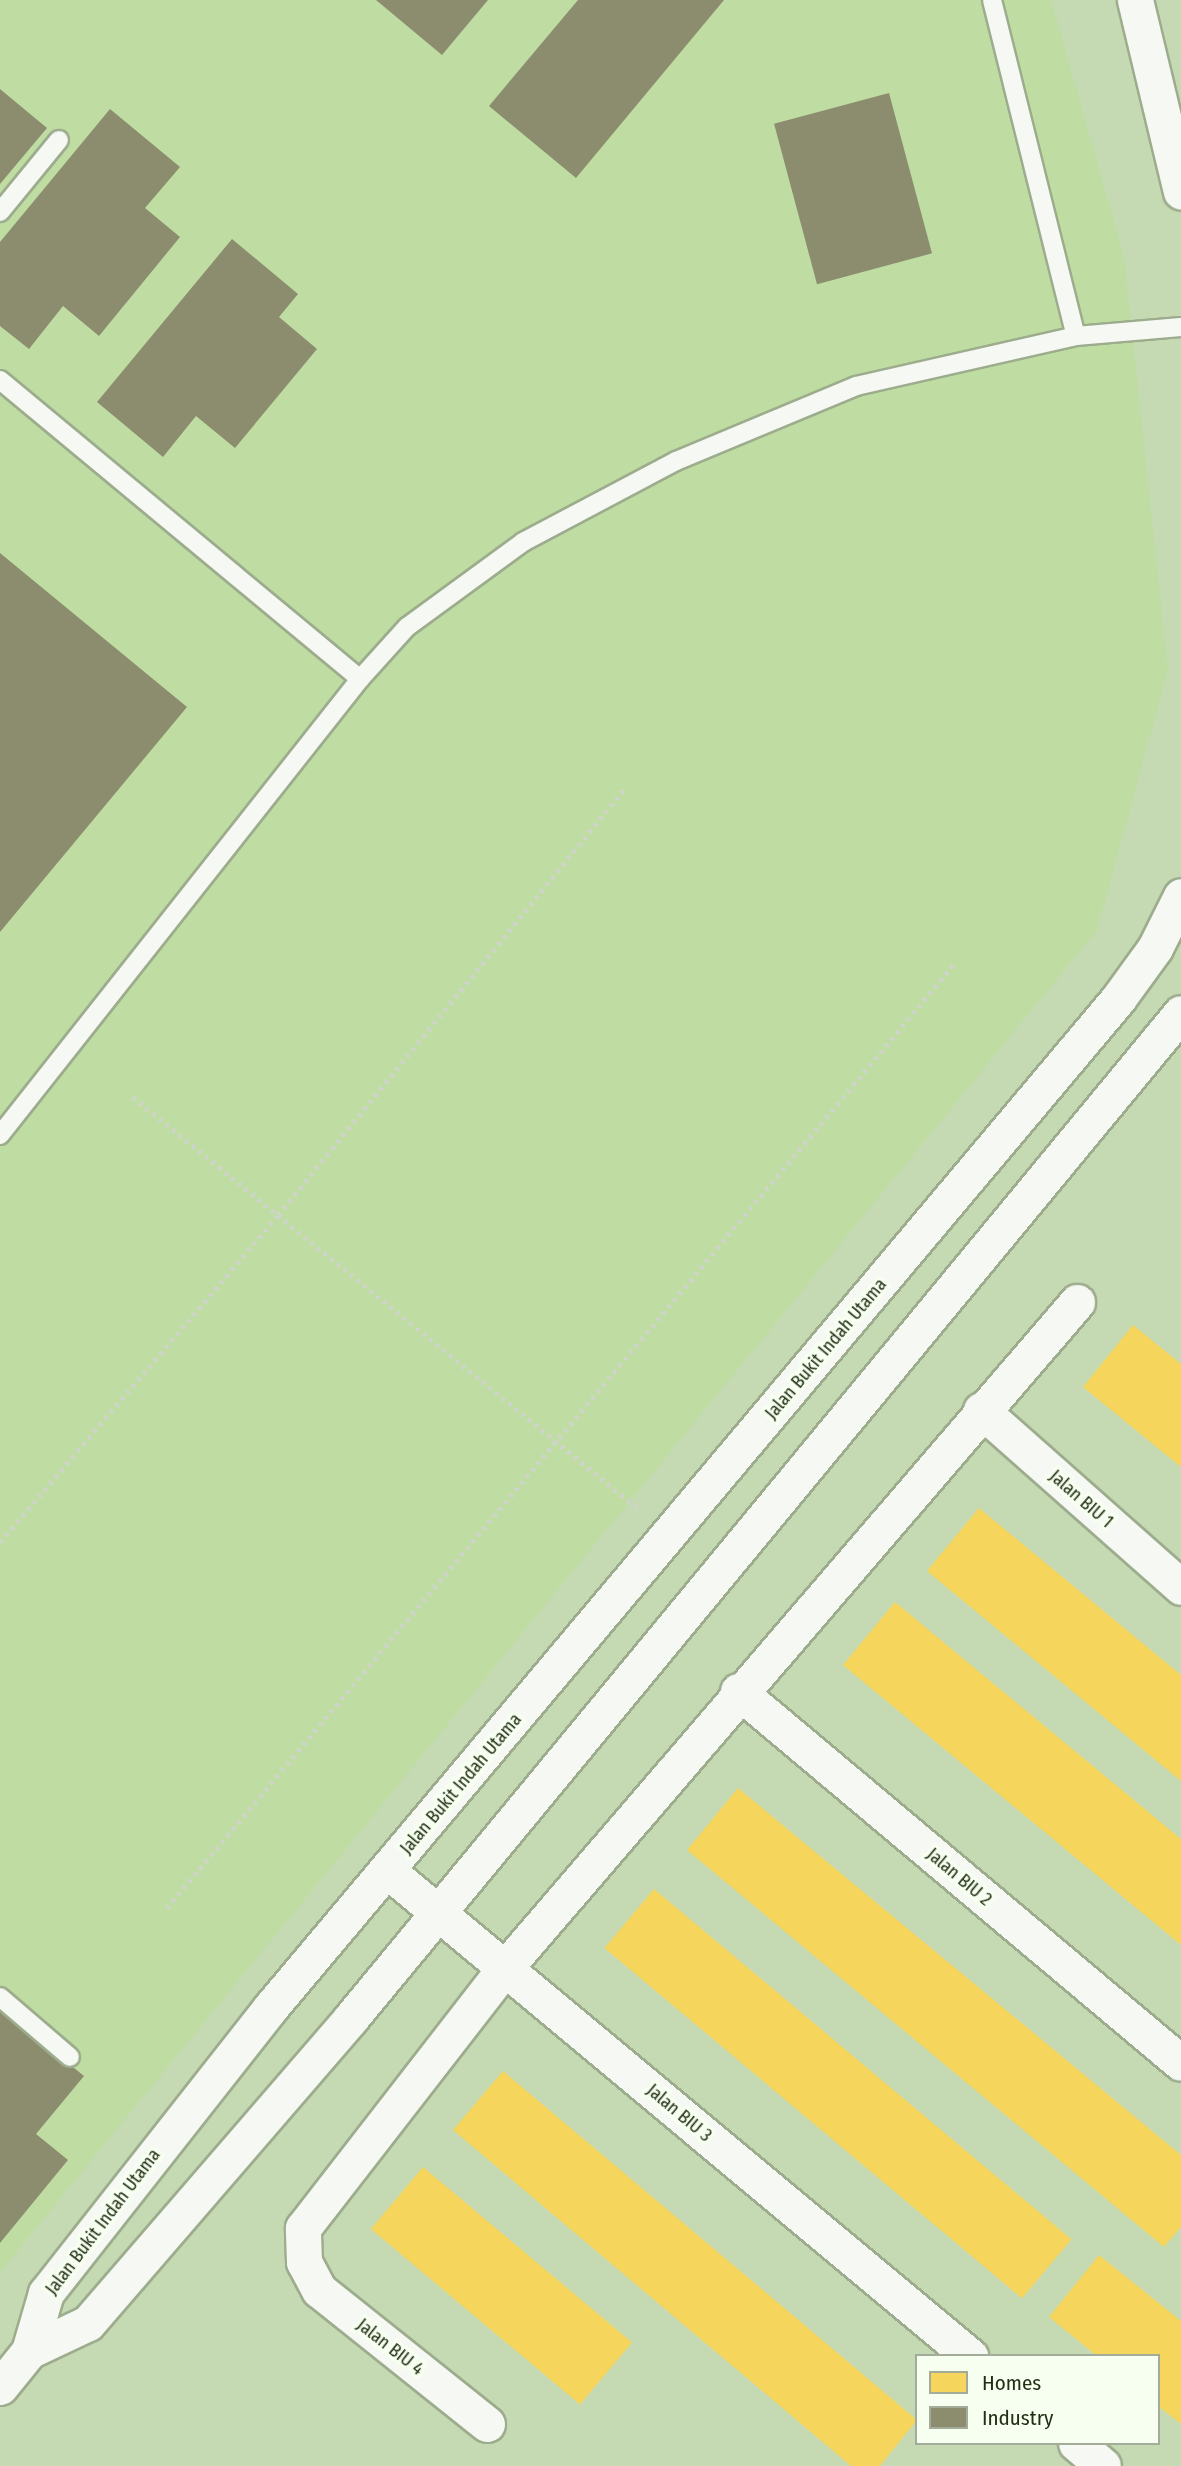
<!DOCTYPE html>
<html>
<head>
<meta charset="utf-8">
<style>
  body { margin:0 }
  #map { position:relative; width:1181px; height:2466px; overflow:hidden; background:#c5d9b2; font-family:"Fira Sans Condensed",sans-serif }
  div>[style] { position:absolute }
  .built>* { inset:0; background:#bfdda2 }
  .homes>* { inset:0; background:#f6d55c; transform-origin:0 0 }
  .industry>* { inset:0; background:#8c8c6e; transform-origin:0 0 }
  .path>* { height:4.5px; margin-top:-2.25px; transform-origin:0; background:repeating-linear-gradient(90deg,#ced5c8 0 3.5px,transparent 0 8.5px) }
  .roads { filter:drop-shadow(2px 0 #9cac8d) drop-shadow(-2px 0 #9cac8d) drop-shadow(0 2px #9cac8d) drop-shadow(0 -2px #9cac8d) }
  .service>* { height:18px; margin:-9px; padding:0 9px; transform-origin:9px; border-radius:9px; background:#f6f9f3 }
  .minor>* { height:35px; margin:-17.5px; padding:0 17.5px; transform-origin:17.5px; border-radius:17.5px; background:#f6f9f3 }
  span { translate:-50% -50%; white-space:nowrap; text-align:center; line-height:1.15; -webkit-text-stroke:7px #f7fff1; paint-order:stroke }
  .street-label { font-size:18px; color:#222f14 }
  .legend { position:absolute; left:915px; top:2354px; width:245px; height:91px; box-sizing:border-box; background:#f7fff1; border:2px solid #a2ac99; margin:0; padding:9px 12px; list-style:none; font-size:21px; color:#222f14 }
  .legend li { display:flex; align-items:center; gap:14px; height:35px }
  .legend b { width:35px; border:2px solid #a2ac99 }
</style>
</head>
<body>
<div id="map">
  <div class="built">
    <div style="clip-path:polygon(0 0,1051px 0,1124px 257px,1168px 670px,1097px 930px,0 2272px)"></div>
  </div>
  <div class="homes">
    <div style="clip-path:polygon(1133px 1325px,1181px 1364px,1181px 1467px,1083px 1387px)"></div>
    <div style="clip-path:polygon(979px 1508px,1181px 1675px,1181px 1781px,927px 1571px)"></div>
    <div style="clip-path:polygon(895px 1602px,1181px 1839px,1181px 1945px,843px 1665px)"></div>
    <div style="clip-path:polygon(738px 1788px,1181px 2155px,1181px 2227px,1164px 2247px,687px 1850px)"></div>
    <div style="left:654px;top:1889px;width:545px;height:77px;rotate:40deg"></div>
    <div style="clip-path:polygon(503px 2071px,917px 2420px,880px 2466px,851px 2466px,453px 2130px)"></div>
    <div style="left:423px;top:2167px;width:273px;height:81px;rotate:40deg"></div>
    <div style="clip-path:polygon(1099px 2255px,1181px 2321px,1181px 2424px,1158px 2406px,1158px 2356px,1097px 2356px,1049px 2317px)"></div>
  </div>
  <div class="industry">
    <div style="clip-path:polygon(376px 0,488px 0,442px 55px)"></div>
    <div style="clip-path:polygon(578px 0,724px 0,576px 178px,489px 106px)"></div>
    <div style="clip-path:polygon(0 89px,47px 128px,0 184px)"></div>
    <div style="left:889px;top:93px;width:166px;height:119px;rotate:75deg"></div>
    <div style="clip-path:polygon(110px 109px,180px 167px,145px 208px,180px 237px,99px 336px,63px 306px,29px 349px,0 326px,0 242px)"></div>
    <div style="clip-path:polygon(232px 239px,298px 294px,279px 317px,317px 349px,235px 448px,196px 416px,163px 457px,97px 402px)"></div>
    <div style="clip-path:polygon(0 553px,187px 707px,0 932px)"></div>
    <div style="clip-path:polygon(0 2008px,84px 2076px,36px 2134px,68px 2160px,0 2243px)"></div>
  </div>
  <div class="path">
    <div style="left:133px;top:1097px;width:654px;rotate:39.17deg"></div>
    <div style="left:0;top:1542px;width:429px;rotate:-49.6deg"></div>
    <div style="left:278px;top:1215px;width:552px;rotate:-50.89deg"></div>
    <div style="left:167px;top:1908px;width:1229px;rotate:-50.18deg"></div>
  </div>
  <div class="roads">
    <div class="service">
      <div style="left:992px;top:0;width:346px;rotate:76deg"></div>
      <div style="left:0;top:212px;width:93px;rotate:-50.7deg"></div>
      <div style="left:0;top:380px;width:468px;rotate:39.7deg"></div>
      <div style="left:0;top:1135px;width:581px;rotate:-51.71deg"></div>
      <div style="left:360px;top:679px;width:70px;rotate:-47.9deg"></div>
      <div style="left:407px;top:627px;width:144px;rotate:-36.2deg"></div>
      <div style="left:523px;top:542px;width:173px;rotate:-27.9deg"></div>
      <div style="left:676px;top:461px;width:195px;rotate:-22.6deg"></div>
      <div style="left:856px;top:386px;width:226px;rotate:-12.8deg"></div>
      <div style="left:1076px;top:336px;width:105px;rotate:-4.9deg"></div>
      <div style="left:0;top:1997px;width:92px;rotate:40.6deg"></div>
    </div>
    <div class="minor">
      <div style="left:1135px;top:0;width:197px;rotate:76.5deg"></div>
      <div style="left:981px;top:1410px;width:267px;rotate:41.5deg"></div>
      <div style="left:738px;top:1691px;width:578px;rotate:40.02deg"></div>
      <div style="left:388px;top:1871px;width:758px;rotate:39.81deg"></div>
      <div style="left:29px;top:2351px;width:65px;rotate:-25.4deg"></div>
      <div style="left:88px;top:2323px;width:403px;rotate:-49.2deg"></div>
      <div style="left:351px;top:2018px;width:1303px;rotate:-50.45deg"></div>
      <div style="left:0;top:2387px;width:46px;rotate:-51.1deg"></div>
      <div style="left:29px;top:2351px;width:60px;rotate:-73.7deg"></div>
      <div style="left:46px;top:2293px;width:364px;rotate:-51.8deg"></div>
      <div style="left:271px;top:2007px;width:1317px;rotate:-49.96deg"></div>
      <div style="left:1118px;top:999px;width:63px;rotate:-54deg"></div>
      <div style="left:1155px;top:948px;width:58px;rotate:-63.4deg"></div>
      <div style="left:487px;top:2424px;width:215px;rotate:-141.4deg"></div>
      <div style="left:319px;top:2290px;width:32px;rotate:-118deg"></div>
      <div style="left:304px;top:2262px;width:34px;rotate:-92deg"></div>
      <div style="left:303px;top:2228px;width:329px;rotate:-52.2deg"></div>
      <div style="left:505px;top:1968px;width:878px;rotate:-49.34deg"></div>
      <div style="left:1076px;top:2443px;width:35px;rotate:40deg"></div>
    </div>
  </div>
  <div class="street-label">
    <span style="left:826px;top:1349px;rotate:-50deg">Jalan Bukit Indah Utama</span>
    <span style="left:1081px;top:1499px;rotate:41deg">Jalan BIU 1</span>
    <span style="left:461px;top:1784px;rotate:-50deg">Jalan Bukit Indah Utama</span>
    <span style="left:959px;top:1877px;rotate:40deg">Jalan BIU 2</span>
    <span style="left:679px;top:2113px;rotate:40deg">Jalan BIU 3</span>
    <span style="left:103px;top:2222px;rotate:-53deg">Jalan Bukit Indah Utama</span>
    <span style="left:390px;top:2347px;rotate:38deg">Jalan BIU 4</span>
  </div>
  <ul class="legend">
  <li><b style="height:19px;background:#f6d55c"></b>Homes</li>
  <li><b style="height:19px;background:#8c8c6e"></b>Industry</li>
  </ul>
</div>
</body>
</html>
